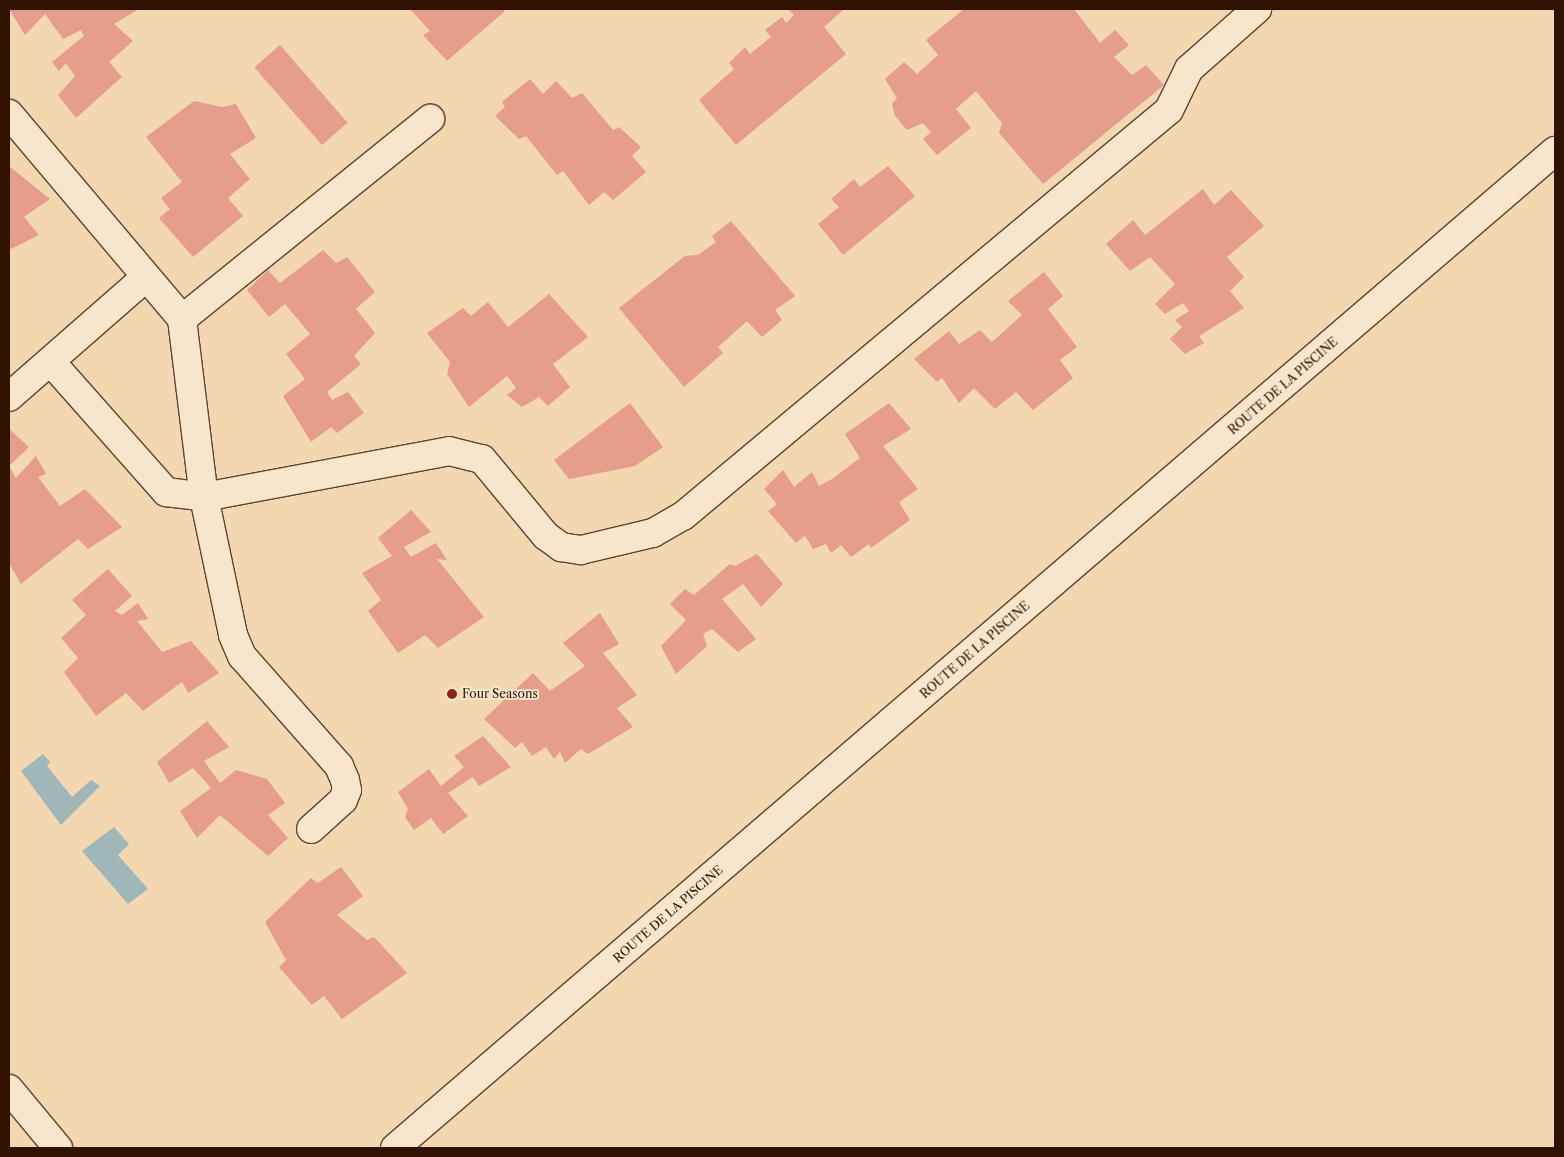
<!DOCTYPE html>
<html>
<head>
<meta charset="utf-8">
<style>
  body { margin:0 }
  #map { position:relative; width:1564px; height:1157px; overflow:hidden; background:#f2d7b0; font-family:"Libre Caslon Text",serif }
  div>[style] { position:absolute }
  .water>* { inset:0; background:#a0b7b7 }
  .building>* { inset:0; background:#e69d8c; transform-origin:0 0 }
  .roads { filter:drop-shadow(1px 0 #60432c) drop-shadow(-1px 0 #60432c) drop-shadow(0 1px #60432c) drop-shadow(0 -1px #60432c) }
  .street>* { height:28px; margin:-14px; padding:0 14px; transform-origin:14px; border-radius:14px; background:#f7e5cc }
  .secondary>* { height:28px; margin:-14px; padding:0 14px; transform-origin:14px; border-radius:14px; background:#f7e5cc }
  .dots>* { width:14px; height:14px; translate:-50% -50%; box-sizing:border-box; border:2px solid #f7e5cc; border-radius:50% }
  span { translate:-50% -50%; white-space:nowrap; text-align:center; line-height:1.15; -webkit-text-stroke:4px #f7e5cc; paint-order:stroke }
  .street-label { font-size:12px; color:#2f1200 }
  .poi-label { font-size:12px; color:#2f1200 }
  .left { translate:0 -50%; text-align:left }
  .frame { position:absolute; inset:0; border:10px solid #2f1200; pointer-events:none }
</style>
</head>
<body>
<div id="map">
  <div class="water">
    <div style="clip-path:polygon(43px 754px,50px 762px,47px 766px,72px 797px,91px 780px,100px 786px,61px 825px,21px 771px)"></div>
    <div style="clip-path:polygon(114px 827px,129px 844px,118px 855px,148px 889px,128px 904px,82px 851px)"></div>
  </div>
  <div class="building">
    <div style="clip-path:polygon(9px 9px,139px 9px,114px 24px,133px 41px,109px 62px,122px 77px,76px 118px,58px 95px,75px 76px,66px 63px,59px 71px,52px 62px,84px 36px,81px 30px,63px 39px,45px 14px,25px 35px)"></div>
    <div style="clip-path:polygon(410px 9px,503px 9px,505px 11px,447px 61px,423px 35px,430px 31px)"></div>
    <div style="clip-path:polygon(788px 9px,844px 9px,824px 27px,846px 54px,736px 145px,699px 100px,734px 69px,729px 63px,745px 47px,750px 54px,771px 37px,765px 30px,782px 17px,786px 23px,794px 15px)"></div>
    <div style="clip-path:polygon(964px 9px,1074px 9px,1100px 43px,1115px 30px,1129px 45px,1114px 57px,1132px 75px,1146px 65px,1164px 85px,1043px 184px,999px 133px,1002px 123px,976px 91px,956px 109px,971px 128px,937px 155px,923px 139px,931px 132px,923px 123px,907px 130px,895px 116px,892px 104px,897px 98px,885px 79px,904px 62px,917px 74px,938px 55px,926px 40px)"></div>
    <div style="left:280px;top:45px;width:103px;height:34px;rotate:49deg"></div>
    <div style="clip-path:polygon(530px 79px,543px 94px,556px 81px,572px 98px,582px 93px,613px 130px,619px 127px,641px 147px,632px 156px,646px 172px,613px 200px,604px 192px,589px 205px,563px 171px,557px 175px,526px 136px,519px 139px,495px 116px,505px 107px,502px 102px)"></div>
    <div style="clip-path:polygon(194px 101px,222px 107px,236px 104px,256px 138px,230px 154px,250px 179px,228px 198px,243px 216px,193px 257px,159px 218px,170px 209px,161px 198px,182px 182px,146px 137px)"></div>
    <div style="clip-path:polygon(9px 166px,50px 199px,24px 217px,39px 235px,11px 249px,9px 247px)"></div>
    <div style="clip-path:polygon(888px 166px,915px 196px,843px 255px,818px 224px,839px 207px,831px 199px,854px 179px,860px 187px)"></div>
    <div style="clip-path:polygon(1203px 189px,1214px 205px,1231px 190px,1264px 226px,1227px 257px,1244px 277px,1230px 291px,1244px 308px,1199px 336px,1204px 343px,1185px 354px,1170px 339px,1182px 327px,1175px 320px,1189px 311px,1183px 303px,1165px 314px,1155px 304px,1175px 284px,1150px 257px,1130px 271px,1106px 244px,1133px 220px,1145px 235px)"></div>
    <div style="clip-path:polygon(731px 221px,795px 296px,775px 310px,782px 320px,762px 337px,747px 321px,718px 347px,723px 353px,684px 387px,619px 308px,685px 256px,698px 255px,716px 242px,712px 236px)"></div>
    <div style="clip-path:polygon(323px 250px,336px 263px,347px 257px,375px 292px,356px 309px,375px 333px,354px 356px,361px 364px,327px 392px,332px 400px,348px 392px,364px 413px,337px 433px,331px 427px,311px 442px,283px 396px,305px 379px,286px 354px,310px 334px,285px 304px,269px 317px,247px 290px,268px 270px,280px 283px)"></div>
    <div style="clip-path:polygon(1044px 272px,1063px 296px,1048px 309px,1077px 347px,1060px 360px,1073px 378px,1033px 410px,1016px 392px,995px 409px,974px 388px,959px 403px,942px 378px,937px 382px,914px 359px,949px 331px,959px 344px,980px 330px,992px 342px,1022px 315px,1008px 301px)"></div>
    <div style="clip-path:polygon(549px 294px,588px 337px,553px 364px,570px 387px,548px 406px,539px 397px,522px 407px,507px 395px,516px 388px,507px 376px,469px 407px,447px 374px,450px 362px,427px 333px,463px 308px,471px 316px,488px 302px,508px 327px)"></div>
    <div style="clip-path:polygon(630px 403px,663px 447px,635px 466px,569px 479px,554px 460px)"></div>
    <div style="clip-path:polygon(889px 403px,911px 429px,883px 446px,918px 489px,899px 502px,910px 520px,871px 548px,869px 544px,851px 557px,841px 545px,831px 553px,826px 544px,813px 549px,805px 536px,796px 543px,768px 511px,777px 504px,764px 489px,783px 470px,794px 487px,812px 472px,819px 486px,832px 479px,860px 458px,845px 434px)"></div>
    <div style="clip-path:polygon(9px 429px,29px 447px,9px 466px)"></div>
    <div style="clip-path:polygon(36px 456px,46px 474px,38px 477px,60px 506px,85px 489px,122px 527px,88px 549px,78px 539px,21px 584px,9px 563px,9px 466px,16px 478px)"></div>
    <div style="clip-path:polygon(411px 510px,431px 532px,404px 547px,411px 557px,436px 543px,447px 560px,437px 559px,484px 617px,438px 648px,425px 635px,398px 653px,368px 611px,381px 600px,362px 573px,392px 556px,378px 538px)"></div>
    <div style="clip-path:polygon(757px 554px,783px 584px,761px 607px,743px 584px,722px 599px,756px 639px,738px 652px,712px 629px,703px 634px,707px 646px,676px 674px,661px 646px,686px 620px,670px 604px,685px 589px,694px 595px,730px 564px,735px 566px)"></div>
    <div style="clip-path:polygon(108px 569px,132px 596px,115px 611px,122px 615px,138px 603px,148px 619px,137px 621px,162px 652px,191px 641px,219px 673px,188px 693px,182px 682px,143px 711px,126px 693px,96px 716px,64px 672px,78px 658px,61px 638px,86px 615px,72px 600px)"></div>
    <div style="clip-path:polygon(600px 613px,619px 644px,603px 653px,637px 695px,617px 708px,633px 727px,588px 754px,581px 749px,565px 763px,560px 752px,554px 759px,546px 747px,532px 756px,522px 742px,515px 748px,484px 719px,533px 673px,550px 691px,585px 666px,563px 643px)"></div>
    <div style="clip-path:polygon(207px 721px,229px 747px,204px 761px,220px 783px,236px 770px,267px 779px,285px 803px,268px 815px,288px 838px,268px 856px,220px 815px,197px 838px,180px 811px,211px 788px,193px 768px,169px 783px,157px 762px)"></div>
    <div style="clip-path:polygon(483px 736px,511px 767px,479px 786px,473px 777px,448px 793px,468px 816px,443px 834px,431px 818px,414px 830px,405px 817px,408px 809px,398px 792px,429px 769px,441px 786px,464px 767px,454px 756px)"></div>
    <div style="clip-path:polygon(341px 867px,363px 896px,337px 915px,367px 940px,374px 937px,407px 973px,342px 1019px,324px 996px,312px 1005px,279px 967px,286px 960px,265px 922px,311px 878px,318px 883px)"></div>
  </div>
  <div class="roads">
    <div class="street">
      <div style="left:9px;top:114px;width:268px;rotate:49.8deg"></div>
      <div style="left:182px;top:319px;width:179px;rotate:83deg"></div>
      <div style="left:204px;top:497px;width:141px;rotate:78.1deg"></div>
      <div style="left:233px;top:635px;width:23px;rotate:67deg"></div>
      <div style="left:242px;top:656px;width:147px;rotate:48.6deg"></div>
      <div style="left:339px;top:766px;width:15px;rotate:67deg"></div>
      <div style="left:345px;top:780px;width:10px;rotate:79deg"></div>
      <div style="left:347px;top:790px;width:11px;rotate:112deg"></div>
      <div style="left:343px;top:800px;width:43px;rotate:137.8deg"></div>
      <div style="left:182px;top:319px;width:319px;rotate:-38.9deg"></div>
      <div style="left:51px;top:362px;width:174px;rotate:48.5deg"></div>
      <div style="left:166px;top:492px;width:38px;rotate:7deg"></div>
      <div style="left:204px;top:497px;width:249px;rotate:-10.6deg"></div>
      <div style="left:449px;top:451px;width:34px;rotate:14deg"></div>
      <div style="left:482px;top:459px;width:100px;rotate:50.3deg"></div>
      <div style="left:546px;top:536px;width:19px;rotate:36deg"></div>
      <div style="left:561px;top:547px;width:20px;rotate:9deg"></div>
      <div style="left:581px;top:550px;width:74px;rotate:-13.3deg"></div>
      <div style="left:653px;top:533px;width:34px;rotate:-30deg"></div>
      <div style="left:683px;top:516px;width:633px;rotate:-39.88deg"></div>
      <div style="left:1169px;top:110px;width:46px;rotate:-64deg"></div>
      <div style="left:1189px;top:69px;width:91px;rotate:-41.4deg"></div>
      <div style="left:9px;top:397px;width:182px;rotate:-41.2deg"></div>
      <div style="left:395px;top:1148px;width:1530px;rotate:-40.68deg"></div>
    </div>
    <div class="secondary">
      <div style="left:9px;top:1089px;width:77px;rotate:50.3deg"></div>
    </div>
  </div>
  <div class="dots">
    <div style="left:452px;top:694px;background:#8f2418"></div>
  </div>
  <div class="street-label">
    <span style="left:1283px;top:386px;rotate:-41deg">ROUTE DE LA PISCINE</span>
    <span style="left:975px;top:650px;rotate:-41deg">ROUTE DE LA PISCINE</span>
    <span style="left:668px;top:914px;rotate:-41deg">ROUTE DE LA PISCINE</span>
  </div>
  <div class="poi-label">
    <span class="left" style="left:462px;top:694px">Four Seasons</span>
  </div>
  <div class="frame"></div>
</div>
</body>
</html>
